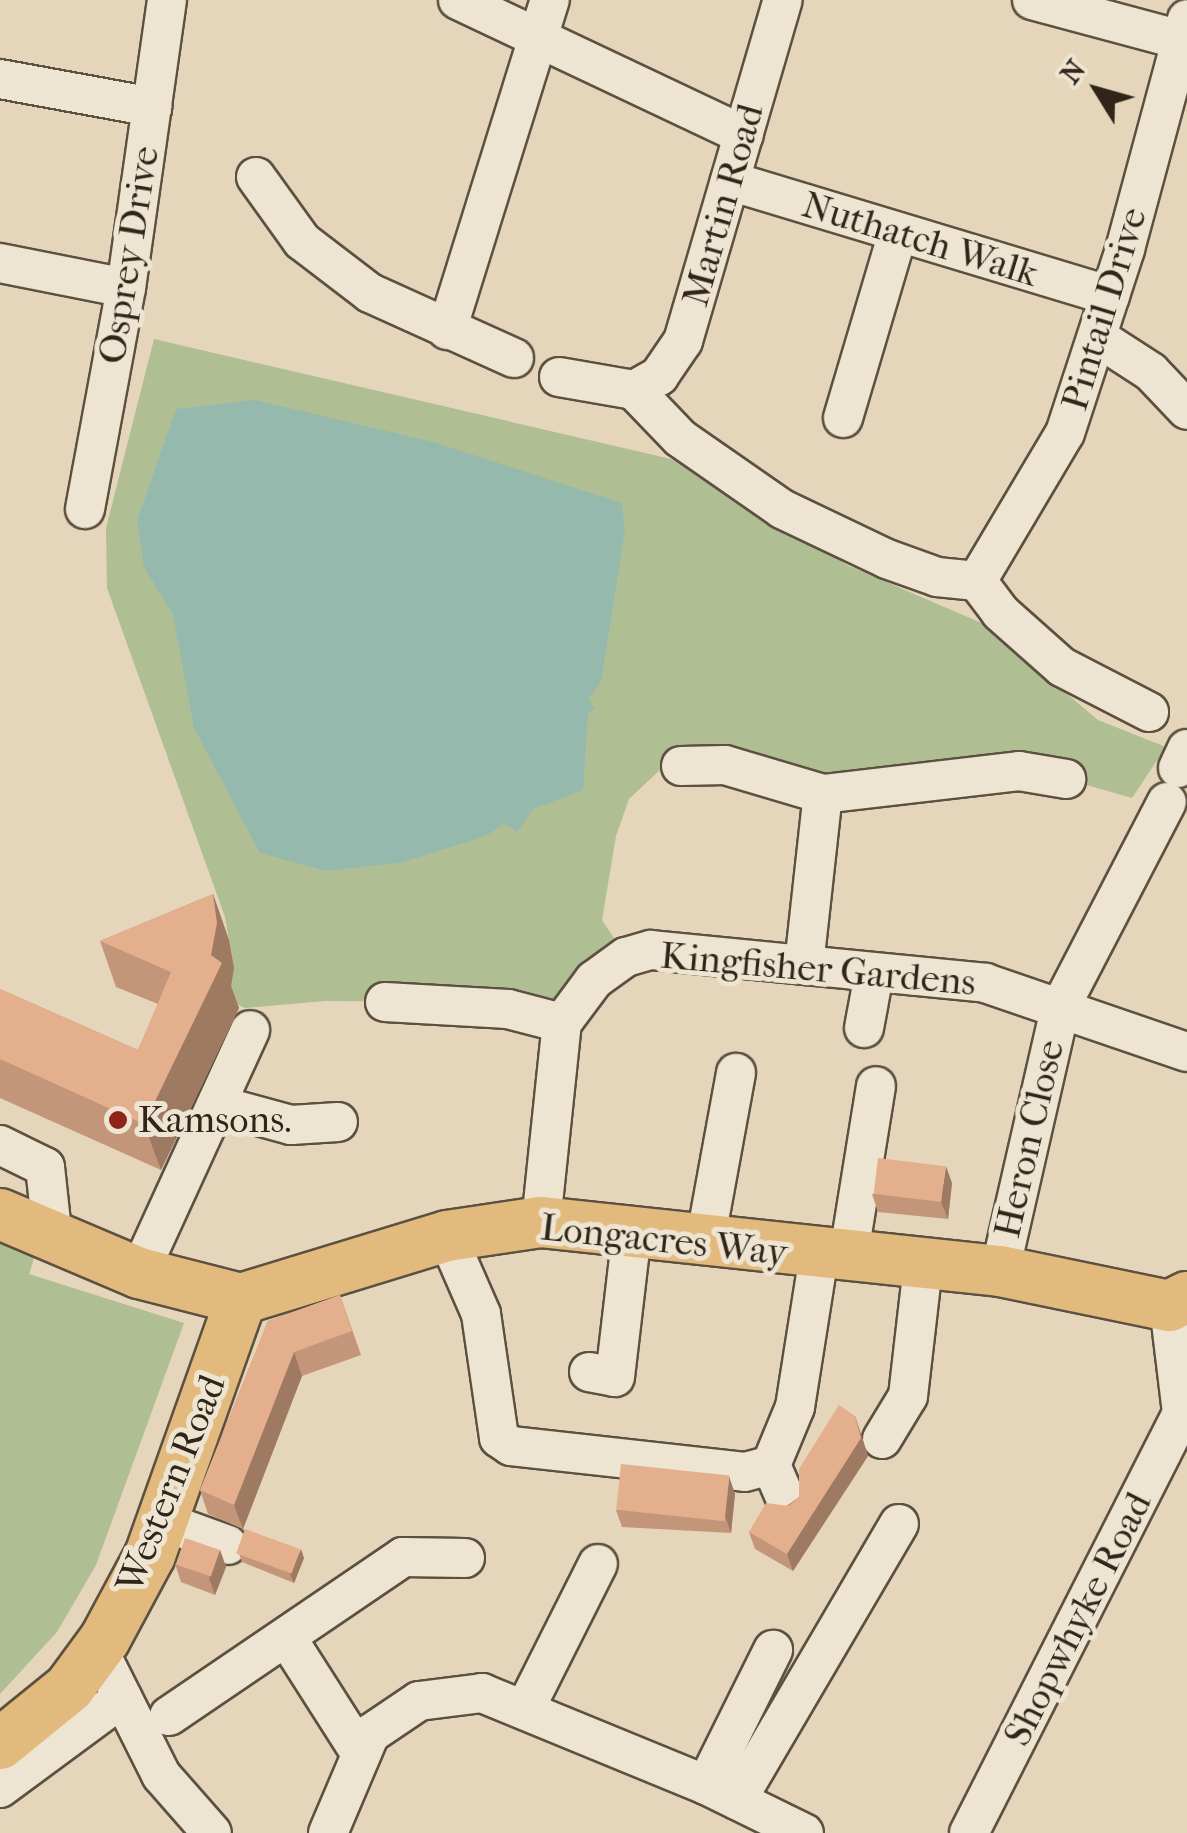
<!DOCTYPE html>
<html>
<head>
<meta charset="utf-8">
<style>
  body { margin:0 }
  #map { position:relative; width:1187px; height:1833px; overflow:hidden; background:#e5d5ba; font-family:"IM FELL French Canon",serif }
  div>[style] { position:absolute }
  .green>* { inset:0; background:#b0be94 }
  .water>* { inset:0; background:#96b9ae }
  .minor-tunnel>* { height:38px; margin-top:-19px; transform-origin:0; background:repeating-linear-gradient(90deg,#c1b29a 0 38px,transparent 0 57px) }
  .roads { filter:drop-shadow(2px 0 #5c5141) drop-shadow(-2px 0 #5c5141) drop-shadow(0 2px #5c5141) drop-shadow(0 -2px #5c5141) }
  .minor>* { height:38px; margin:-19px; padding:0 19px; transform-origin:19px; border-radius:19px; background:#eee4d2 }
  .major>* { height:50px; margin:-25px; padding:0 25px; transform-origin:25px; border-radius:25px; background:#e2ba7d }
  .wall>* { inset:0; background:#c39679 }
  .shaded-wall>* { inset:0; background:#9f7a63 }
  .building>* { inset:0; background:#e3af8d; transform-origin:0 0 }
  .dots>* { width:28px; height:28px; translate:-50% -50%; box-sizing:border-box; border:5px solid #eee4d2; border-radius:50% }
  span { translate:-50% -50%; white-space:nowrap; text-align:center; line-height:1.15; -webkit-text-stroke:10px #eee4d2; paint-order:stroke }
  .street-label { font-size:38px; color:#2f2519 }
  .poi-label { font-size:38px; color:#2f2519 }
  .left { translate:0 -50%; text-align:left }
  .north { position:absolute; left:1047px; top:40px; width:100px; height:100px; -webkit-text-stroke:8px #eee4d2; paint-order:stroke; rotate:307deg; font-size:28px; font-weight:700; line-height:40px; text-align:center; color:#2f2519 }
  .north::after { content:''; display:block; margin:auto; width:35px; height:45px; background:#2f2519; clip-path:polygon(50% 0,100% 100%,50% 72%,0 100%) }
</style>
</head>
<body>
<div id="map">
  <div class="green">
    <div style="clip-path:polygon(154px 339px,684px 462px,847px 565px,984px 624px,1098px 720px,1166px 747px,1132px 798px,1066px 779px,823px 794px,681px 766px,662px 768px,629px 799px,616px 836px,602px 920px,626px 957px,562px 1023px,436px 1002px,325px 1001px,245px 1008px,228px 1000px,234px 968px,225px 917px,107px 588px,106px 528px)"></div>
    <div style="clip-path:polygon(0 1239px,36px 1252px,29px 1274px,184px 1323px,96px 1565px,57px 1632px,0 1694px)"></div>
  </div>
  <div class="water">
    <div style="clip-path:polygon(255px 400px,433px 442px,622px 503px,625px 530px,601px 682px,588px 699px,595px 708px,588px 713px,583px 790px,533px 809px,517px 832px,504px 823px,486px 836px,403px 862px,326px 871px,260px 853px,194px 728px,173px 615px,144px 567px,137px 521px,176px 409px)"></div>
  </div>
  <div class="minor-tunnel">
    <div style="left:787px;top:1502px;width:54px;rotate:32.8deg"></div>
  </div>
  <div class="roads">
    <div class="minor">
      <div style="left:458px;top:0;width:316px;rotate:25.3deg"></div>
      <div style="left:1032px;top:0;width:154px;rotate:15deg"></div>
      <div style="left:0;top:79px;width:155px;rotate:10.4deg"></div>
      <div style="left:256px;top:177px;width:79px;rotate:54.3deg"></div>
      <div style="left:302px;top:241px;width:86px;rotate:37.4deg"></div>
      <div style="left:370px;top:293px;width:158px;rotate:24.3deg"></div>
      <div style="left:730px;top:181px;width:397px;rotate:16.8deg"></div>
      <div style="left:0;top:263px;width:128px;rotate:11.2deg"></div>
      <div style="left:447px;top:330px;width:346px;rotate:-72.7deg"></div>
      <div style="left:1097px;top:337px;width:64px;rotate:32.9deg"></div>
      <div style="left:1151px;top:372px;width:52px;rotate:46.5deg"></div>
      <div style="left:559px;top:377px;width:76px;rotate:9.8deg"></div>
      <div style="left:634px;top:390px;width:66px;rotate:46.2deg"></div>
      <div style="left:680px;top:438px;width:124px;rotate:34.8deg"></div>
      <div style="left:782px;top:509px;width:116px;rotate:25.5deg"></div>
      <div style="left:887px;top:559px;width:53px;rotate:19.8deg"></div>
      <div style="left:937px;top:577px;width:40px;rotate:5.7deg"></div>
      <div style="left:977px;top:581px;width:39px;rotate:53deg"></div>
      <div style="left:1000px;top:612px;width:83px;rotate:41.6deg"></div>
      <div style="left:1062px;top:667px;width:98px;rotate:27.3deg"></div>
      <div style="left:634px;top:390px;width:29px;rotate:-29deg"></div>
      <div style="left:659px;top:376px;width:42px;rotate:-55.6deg"></div>
      <div style="left:683px;top:341px;width:355px;rotate:-73.7deg"></div>
      <div style="left:843px;top:418px;width:194px;rotate:-73.5deg"></div>
      <div style="left:85px;top:509px;width:225px;rotate:-79.5deg"></div>
      <div style="left:126px;top:288px;width:291px;rotate:-81.9deg"></div>
      <div style="left:977px;top:581px;width:172px;rotate:-59.3deg"></div>
      <div style="left:1065px;top:433px;width:194px;rotate:-71.9deg"></div>
      <div style="left:1125px;top:249px;width:238px;rotate:-74.9deg"></div>
      <div style="left:681px;top:766px;width:44px;rotate:-1.3deg"></div>
      <div style="left:725px;top:765px;width:102px;rotate:16.5deg"></div>
      <div style="left:823px;top:794px;width:197px;rotate:-6.7deg"></div>
      <div style="left:1019px;top:771px;width:48px;rotate:9.7deg"></div>
      <div style="left:1178px;top:768px;width:21px;rotate:-65deg"></div>
      <div style="left:804px;top:965px;width:172px;rotate:-83.7deg"></div>
      <div style="left:385px;top:1002px;width:123px;rotate:3.3deg"></div>
      <div style="left:508px;top:1009px;width:56px;rotate:14.5deg"></div>
      <div style="left:864px;top:1028px;width:55px;rotate:-79.5deg"></div>
      <div style="left:218px;top:1105px;width:76px;rotate:15.3deg"></div>
      <div style="left:291px;top:1125px;width:47px;rotate:-3.7deg"></div>
      <div style="left:0;top:1145px;width:50px;rotate:26.1deg"></div>
      <div style="left:45px;top:1167px;width:74px;rotate:83.8deg"></div>
      <div style="left:541px;top:1222px;width:200px;rotate:-84deg"></div>
      <div style="left:562px;top:1023px;width:54px;rotate:-53.3deg"></div>
      <div style="left:594px;top:980px;width:39px;rotate:-36deg"></div>
      <div style="left:626px;top:957px;width:26px;rotate:-16deg"></div>
      <div style="left:651px;top:950px;width:336px;rotate:5.6deg"></div>
      <div style="left:985px;top:983px;width:213px;rotate:18.9deg"></div>
      <div style="left:447px;top:1236px;width:85px;rotate:66.4deg"></div>
      <div style="left:481px;top:1314px;width:125px;rotate:81.7deg"></div>
      <div style="left:499px;top:1438px;width:14px;rotate:34deg"></div>
      <div style="left:511px;top:1446px;width:235px;rotate:6.3deg"></div>
      <div style="left:745px;top:1472px;width:27px;rotate:-15deg"></div>
      <div style="left:771px;top:1465px;width:63px;rotate:-67.5deg"></div>
      <div style="left:795px;top:1407px;width:153px;rotate:-81deg"></div>
      <div style="left:705px;top:1242px;width:172px;rotate:-79.6deg"></div>
      <div style="left:848px;top:1259px;width:175px;rotate:-80.8deg"></div>
      <div style="left:1000px;top:1271px;width:270px;rotate:-77.1deg"></div>
      <div style="left:1060px;top:1008px;width:232px;rotate:-62.6deg"></div>
      <div style="left:139px;top:1273px;width:267px;rotate:-65.4deg"></div>
      <div style="left:589px;top:1372px;width:26px;rotate:11deg"></div>
      <div style="left:615px;top:1377px;width:145px;rotate:-83.3deg"></div>
      <div style="left:882px;top:1439px;width:50px;rotate:-58.8deg"></div>
      <div style="left:908px;top:1396px;width:130px;rotate:-83.4deg"></div>
      <div style="left:771px;top:1465px;width:40px;rotate:66.6deg"></div>
      <div style="left:162px;top:1521px;width:70px;rotate:20deg"></div>
      <div style="left:287px;top:1638px;width:134px;rotate:57.5deg"></div>
      <div style="left:98px;top:1649px;width:141px;rotate:63.4deg"></div>
      <div style="left:161px;top:1775px;width:77px;rotate:48.7deg"></div>
      <div style="left:526px;top:1707px;width:160px;rotate:-63.3deg"></div>
      <div style="left:169px;top:1716px;width:283px;rotate:-34.2deg"></div>
      <div style="left:403px;top:1557px;width:62px;rotate:0.9deg"></div>
      <div style="left:706px;top:1785px;width:151px;rotate:-63.6deg"></div>
      <div style="left:0;top:1788px;width:152px;rotate:-36.4deg"></div>
      <div style="left:737px;top:1800px;width:320px;rotate:-59.6deg"></div>
      <div style="left:328px;top:1833px;width:108px;rotate:-67deg"></div>
      <div style="left:370px;top:1734px;width:59px;rotate:-34deg"></div>
      <div style="left:419px;top:1701px;width:64px;rotate:-7.2deg"></div>
      <div style="left:482px;top:1693px;width:242px;rotate:22.3deg"></div>
      <div style="left:706px;top:1785px;width:109px;rotate:26.1deg"></div>
      <div style="left:969px;top:1833px;width:471px;rotate:-63.1deg"></div>
      <div style="left:1182px;top:1413px;width:108px;rotate:-96.9deg"></div>
    </div>
    <div class="major">
      <div style="left:0;top:1214px;width:151px;rotate:23deg"></div>
      <div style="left:139px;top:1273px;width:105px;rotate:14.3deg"></div>
      <div style="left:241px;top:1299px;width:215px;rotate:-17deg"></div>
      <div style="left:447px;top:1236px;width:95px;rotate:-8.5deg"></div>
      <div style="left:541px;top:1222px;width:462px;rotate:6.1deg"></div>
      <div style="left:1000px;top:1271px;width:173px;rotate:11.7deg"></div>
      <div style="left:1169px;top:1306px;width:20px;rotate:-27deg"></div>
      <div style="left:0;top:1744px;width:89px;rotate:-39.1deg"></div>
      <div style="left:69px;top:1688px;width:61px;rotate:-53.7deg"></div>
      <div style="left:105px;top:1639px;width:95px;rotate:-61.8deg"></div>
      <div style="left:150px;top:1555px;width:272px;rotate:-70.4deg"></div>
    </div>
  </div>
  <div class="wall">
    <div style="clip-path:polygon(213px 894px,229px 940px,234px 968px,231px 986px,239px 1008px,161px 1170px,0 1098px,0 989px,138px 1050px,158px 1004px,116px 987px,100px 941px)"></div>
    <div style="clip-path:polygon(952px 1183px,948px 1219px,878px 1212px,872px 1194px)"></div>
    <div style="clip-path:polygon(340px 1295px,361px 1355px,302px 1376px,243px 1529px,208px 1514px,200px 1490px,268px 1321px)"></div>
    <div style="clip-path:polygon(855px 1416px,868px 1456px,793px 1571px,755px 1549px,749px 1532px,799px 1497px)"></div>
    <div style="clip-path:polygon(735px 1494px,731px 1533px,622px 1527px,616px 1510px)"></div>
    <div style="clip-path:polygon(220px 1550px,226px 1567px,215px 1595px,181px 1582px,175px 1564px)"></div>
    <div style="clip-path:polygon(239px 1554px,304px 1558px,294px 1583px,242px 1562px)"></div>
  </div>
  <div class="shaded-wall">
    <div style="clip-path:polygon(213px 894px,229px 940px,234px 968px,231px 986px,239px 1008px,161px 1170px,144px 1124px,211px 955px)"></div>
    <div style="clip-path:polygon(946px 1166px,952px 1183px,948px 1219px,941px 1202px)"></div>
    <div style="clip-path:polygon(294px 1352px,302px 1376px,243px 1529px,234px 1505px)"></div>
    <div style="clip-path:polygon(855px 1416px,868px 1456px,793px 1571px,787px 1554px)"></div>
    <div style="clip-path:polygon(729px 1476px,735px 1494px,731px 1533px,725px 1516px)"></div>
    <div style="clip-path:polygon(301px 1549px,304px 1558px,294px 1583px,290px 1574px)"></div>
    <div style="clip-path:polygon(220px 1550px,226px 1567px,215px 1595px,209px 1578px)"></div>
  </div>
  <div class="building">
    <div style="clip-path:polygon(213px 894px,217px 923px,211px 955px,222px 963px,144px 1124px,0 1059px,0 989px,138px 1050px,171px 972px,100px 941px)"></div>
    <div style="left:878px;top:1158px;width:68px;height:36px;rotate:7deg"></div>
    <div style="clip-path:polygon(340px 1295px,352px 1331px,294px 1352px,234px 1505px,200px 1490px,268px 1321px)"></div>
    <div style="clip-path:polygon(839px 1405px,855px 1416px,861px 1438px,787px 1554px,749px 1532px,766px 1503px,789px 1506px,799px 1497px,799px 1469px)"></div>
    <div style="left:621px;top:1464px;width:109px;height:46px;rotate:6deg"></div>
    <div style="left:245px;top:1529px;width:59px;height:26px;rotate:20deg"></div>
    <div style="left:185px;top:1538px;width:37px;height:28px;rotate:19deg"></div>
  </div>
  <div class="dots">
    <div style="left:118px;top:1120px;background:#8f2418"></div>
  </div>
  <div class="street-label">
    <span style="left:723px;top:205px;rotate:-74deg">Martin Road</span>
    <span style="left:920px;top:239px;rotate:17deg">Nuthatch Walk</span>
    <span style="left:129px;top:255px;rotate:-81deg">Osprey Drive</span>
    <span style="left:1104px;top:309px;rotate:-73deg">Pintail Drive</span>
    <span style="left:818px;top:969px;rotate:5deg">Kingfisher Gardens</span>
    <span style="left:1029px;top:1139px;rotate:-77deg">Heron Close</span>
    <span style="left:664px;top:1240px;rotate:6deg">Longacres Way</span>
    <span style="left:171px;top:1484px;rotate:-68deg">Western Road</span>
    <span style="left:1078px;top:1619px;rotate:-63deg">Shopwhyke Road</span>
  </div>
  <div class="poi-label">
    <span class="left" style="left:138px;top:1120px">Kamsons.</span>
  </div>
  <div class="north">N</div>
</div>
</body>
</html>
